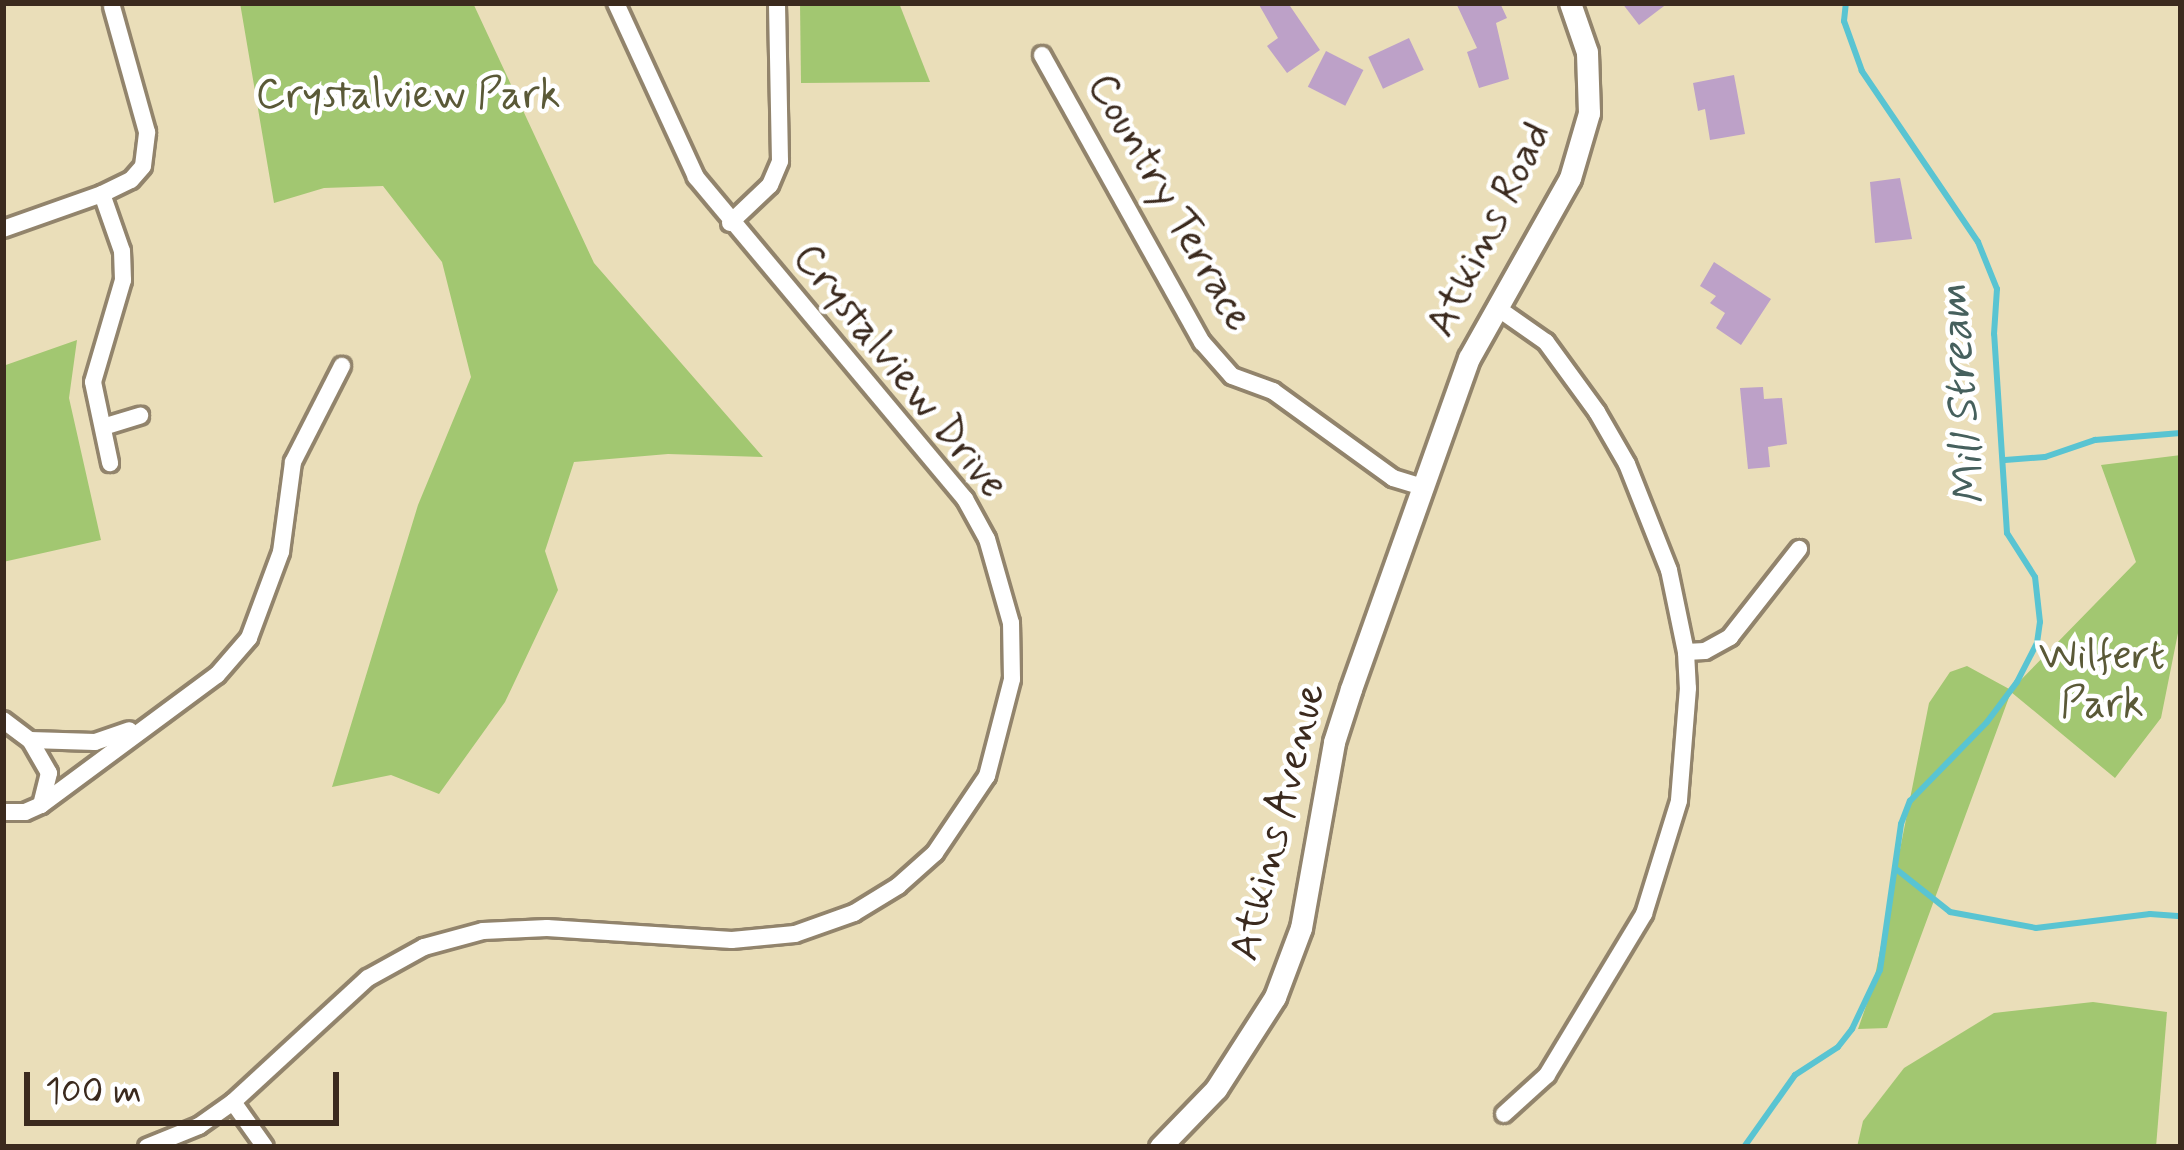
<!DOCTYPE html>
<html>
<head>
<meta charset="utf-8">
<style>
  body { margin:0 }
  #map { position:relative; width:2184px; height:1150px; overflow:hidden; background:#eadeb9; font-family:Mynerve,sans-serif }
  div>[style] { position:absolute }
  .green>* { inset:0; background:#a2c771 }
  .stream>* { height:6px; margin:-3px; padding:0 3px; transform-origin:3px; border-radius:3px; background:#59c4d2 }
  .building>* { inset:0; background:#bda1c8; transform-origin:0 0 }
  .roads { filter:drop-shadow(3px 0 #92846c) drop-shadow(-3px 0 #92846c) drop-shadow(0 3px #92846c) drop-shadow(0 -3px #92846c) }
  .minor>* { height:16px; margin:-8px; padding:0 8px; transform-origin:8px; border-radius:8px; background:#fff }
  .tertiary>* { height:21px; margin:-10.5px; padding:0 10.5px; transform-origin:10.5px; border-radius:10.5px; background:#fff }
  span { translate:-50% -50%; white-space:nowrap; text-align:center; line-height:1.15; -webkit-text-stroke:9px #fff; paint-order:stroke }
  .park-label { font-size:42px; color:#5a5937 }
  .street-label { font-size:42px; color:#3b2a1e }
  .water-label { font-size:45px; color:#46605d; font-style:italic }
  .frame { position:absolute; inset:0; border:6px solid #3b2a1e; pointer-events:none }
  .scale { position:absolute; left:24px; top:1072px; width:315px; height:54px; box-sizing:border-box; border:6px solid #3b2a1e; border-top:0; padding-left:15px; font-size:36px; line-height:42px; white-space:nowrap; color:#3b2a1e; -webkit-text-stroke:9px #fff; paint-order:stroke }
</style>
</head>
<body>
<div id="map">
  <div class="green">
    <div style="clip-path:polygon(240px 3px,473px 3px,594px 263px,763px 457px,668px 454px,574px 462px,545px 551px,558px 590px,505px 702px,439px 794px,391px 775px,332px 787px,418px 505px,471px 377px,442px 262px,383px 186px,324px 188px,274px 203px)"></div>
    <div style="clip-path:polygon(800px 3px,899px 3px,930px 82px,801px 83px)"></div>
    <div style="clip-path:polygon(77px 340px,69px 398px,101px 540px,3px 562px,3px 366px)"></div>
    <div style="clip-path:polygon(2181px 455px,2181px 618px,2161px 718px,2115px 778px,2011px 692px,1887px 1028px,1858px 1029px,1873px 986px,1929px 703px,1950px 672px,1967px 666px,2011px 690px,2136px 562px,2101px 465px)"></div>
    <div style="clip-path:polygon(2093px 1002px,2167px 1012px,2156px 1147px,1857px 1147px,1863px 1121px,1904px 1068px,1994px 1013px)"></div>
  </div>
  <div class="stream">
    <div style="left:2005px;top:460px;width:40px;rotate:-4.3deg"></div>
    <div style="left:2045px;top:457px;width:53px;rotate:-18.8deg"></div>
    <div style="left:2095px;top:440px;width:86px;rotate:-4.7deg"></div>
    <div style="left:1896px;top:869px;width:69px;rotate:38.5deg"></div>
    <div style="left:1950px;top:912px;width:87px;rotate:10.5deg"></div>
    <div style="left:2036px;top:928px;width:115px;rotate:-7deg"></div>
    <div style="left:2150px;top:914px;width:31px;rotate:4deg"></div>
    <div style="left:1744px;top:1147px;width:88px;rotate:-54.7deg"></div>
    <div style="left:1795px;top:1075px;width:51px;rotate:-33.1deg"></div>
    <div style="left:1838px;top:1047px;width:23px;rotate:-52deg"></div>
    <div style="left:1852px;top:1029px;width:65px;rotate:-64.6deg"></div>
    <div style="left:1880px;top:970px;width:148px;rotate:-81.8deg"></div>
    <div style="left:1901px;top:824px;width:25px;rotate:-69deg"></div>
    <div style="left:1910px;top:801px;width:110px;rotate:-45.7deg"></div>
    <div style="left:1987px;top:722px;width:50px;rotate:-53.1deg"></div>
    <div style="left:2017px;top:682px;width:44px;rotate:-62.9deg"></div>
    <div style="left:2037px;top:643px;width:21px;rotate:-82deg"></div>
    <div style="left:2040px;top:622px;width:45px;rotate:-96.3deg"></div>
    <div style="left:2035px;top:577px;width:52px;rotate:-122.5deg"></div>
    <div style="left:2007px;top:533px;width:199px;rotate:-93.7deg"></div>
    <div style="left:1994px;top:334px;width:45px;rotate:-86.2deg"></div>
    <div style="left:1997px;top:289px;width:51px;rotate:-112deg"></div>
    <div style="left:1978px;top:242px;width:207px;rotate:-124.2deg"></div>
    <div style="left:1862px;top:71px;width:53px;rotate:-109.8deg"></div>
    <div style="left:1844px;top:21px;width:18px;rotate:-84deg"></div>
  </div>
  <div class="building">
    <div style="clip-path:polygon(1258px 3px,1288px 3px,1320px 50px,1287px 73px,1267px 46px,1278px 38px)"></div>
    <div style="clip-path:polygon(1456px 3px,1500px 3px,1507px 18px,1496px 23px,1509px 79px,1479px 88px,1467px 52px,1477px 48px)"></div>
    <div style="clip-path:polygon(1622px 3px,1668px 3px,1639px 25px)"></div>
    <div style="left:1409px;top:38px;width:35px;height:45px;rotate:65deg"></div>
    <div style="left:1326px;top:51px;width:42px;height:40px;rotate:27deg"></div>
    <div style="clip-path:polygon(1734px 75px,1745px 134px,1710px 140px,1705px 109px,1698px 111px,1693px 83px)"></div>
    <div style="clip-path:polygon(1900px 178px,1912px 239px,1875px 243px,1870px 182px)"></div>
    <div style="clip-path:polygon(1714px 262px,1771px 299px,1741px 345px,1716px 328px,1725px 313px,1710px 303px,1716px 296px,1700px 286px)"></div>
    <div style="clip-path:polygon(1763px 387px,1764px 399px,1782px 398px,1787px 444px,1768px 447px,1770px 467px,1748px 469px,1740px 388px)"></div>
  </div>
  <div class="roads">
    <div class="minor">
      <div style="left:1042px;top:55px;width:329px;rotate:60.9deg"></div>
      <div style="left:1202px;top:342px;width:45px;rotate:48.6deg"></div>
      <div style="left:1232px;top:376px;width:44px;rotate:20.1deg"></div>
      <div style="left:1273px;top:391px;width:148px;rotate:35.9deg"></div>
      <div style="left:1393px;top:478px;width:34px;rotate:17deg"></div>
      <div style="left:102px;top:194px;width:60px;rotate:70.7deg"></div>
      <div style="left:122px;top:251px;width:29px;rotate:88deg"></div>
      <div style="left:123px;top:280px;width:106px;rotate:106.4deg"></div>
      <div style="left:93px;top:382px;width:83px;rotate:78.1deg"></div>
      <div style="left:730px;top:223px;width:55px;rotate:-43.5deg"></div>
      <div style="left:770px;top:185px;width:26px;rotate:-67deg"></div>
      <div style="left:780px;top:161px;width:158px;rotate:-91.1deg"></div>
      <div style="left:3px;top:229px;width:105px;rotate:-19.5deg"></div>
      <div style="left:102px;top:194px;width:32px;rotate:-26deg"></div>
      <div style="left:131px;top:180px;width:18px;rotate:-49deg"></div>
      <div style="left:143px;top:166px;width:34px;rotate:-83deg"></div>
      <div style="left:147px;top:132px;width:130px;rotate:-105.6deg"></div>
      <div style="left:1496px;top:307px;width:61px;rotate:35deg"></div>
      <div style="left:1546px;top:342px;width:87px;rotate:53.9deg"></div>
      <div style="left:1597px;top:412px;width:60px;rotate:60deg"></div>
      <div style="left:1627px;top:464px;width:114px;rotate:68.4deg"></div>
      <div style="left:1669px;top:570px;width:84px;rotate:78.3deg"></div>
      <div style="left:1686px;top:652px;width:36px;rotate:87deg"></div>
      <div style="left:1688px;top:688px;width:113px;rotate:94.6deg"></div>
      <div style="left:1679px;top:801px;width:118px;rotate:107.2deg"></div>
      <div style="left:1644px;top:914px;width:188px;rotate:121.1deg"></div>
      <div style="left:1547px;top:1075px;width:58px;rotate:137.8deg"></div>
      <div style="left:103px;top:427px;width:39px;rotate:-17deg"></div>
      <div style="left:1686px;top:652px;width:19px;rotate:-3deg"></div>
      <div style="left:1705px;top:651px;width:29px;rotate:-29deg"></div>
      <div style="left:1730px;top:637px;width:112px;rotate:-51.9deg"></div>
      <div style="left:3px;top:720px;width:34px;rotate:37deg"></div>
      <div style="left:30px;top:740px;width:38px;rotate:60deg"></div>
      <div style="left:49px;top:773px;width:33px;rotate:104deg"></div>
      <div style="left:41px;top:805px;width:17px;rotate:156deg"></div>
      <div style="left:25px;top:812px;width:22px;rotate:180deg"></div>
      <div style="left:30px;top:740px;width:65px;rotate:1.8deg"></div>
      <div style="left:95px;top:742px;width:36px;rotate:-19deg"></div>
      <div style="left:41px;top:805px;width:219px;rotate:-36.5deg"></div>
      <div style="left:217px;top:675px;width:49px;rotate:-49.1deg"></div>
      <div style="left:249px;top:638px;width:92px;rotate:-69.6deg"></div>
      <div style="left:281px;top:552px;width:91px;rotate:-82.4deg"></div>
      <div style="left:293px;top:462px;width:108px;rotate:-63deg"></div>
      <div style="left:233px;top:1102px;width:55px;rotate:54.6deg"></div>
      <div style="left:147px;top:1147px;width:56px;rotate:-22deg"></div>
      <div style="left:199px;top:1126px;width:42px;rotate:-35.2deg"></div>
      <div style="left:233px;top:1102px;width:183px;rotate:-42.6deg"></div>
      <div style="left:368px;top:978px;width:64px;rotate:-29deg"></div>
      <div style="left:424px;top:947px;width:61px;rotate:-15.2deg"></div>
      <div style="left:483px;top:931px;width:64px;rotate:-2.7deg"></div>
      <div style="left:547px;top:928px;width:185px;rotate:3.7deg"></div>
      <div style="left:732px;top:940px;width:63px;rotate:-5.4deg"></div>
      <div style="left:795px;top:934px;width:63px;rotate:-19.6deg"></div>
      <div style="left:854px;top:913px;width:52px;rotate:-31.5deg"></div>
      <div style="left:898px;top:886px;width:50px;rotate:-41.7deg"></div>
      <div style="left:935px;top:853px;width:93px;rotate:-56deg"></div>
      <div style="left:987px;top:776px;width:100px;rotate:-75.5deg"></div>
      <div style="left:1012px;top:679px;width:56px;rotate:-91deg"></div>
      <div style="left:1011px;top:623px;width:87px;rotate:-105.9deg"></div>
      <div style="left:987px;top:539px;width:46px;rotate:-118.8deg"></div>
      <div style="left:965px;top:499px;width:420px;rotate:-129.9deg"></div>
      <div style="left:696px;top:177px;width:192px;rotate:-114.7deg"></div>
    </div>
    <div class="tertiary">
      <div style="left:1160px;top:1147px;width:81px;rotate:-46deg"></div>
      <div style="left:1216px;top:1089px;width:109px;rotate:-57.3deg"></div>
      <div style="left:1275px;top:997px;width:74px;rotate:-69.4deg"></div>
      <div style="left:1301px;top:928px;width:189px;rotate:-79.9deg"></div>
      <div style="left:1334px;top:742px;width:56px;rotate:-72.2deg"></div>
      <div style="left:1351px;top:689px;width:351px;rotate:-70.4deg"></div>
      <div style="left:1469px;top:358px;width:206px;rotate:-60.7deg"></div>
      <div style="left:1570px;top:178px;width:68px;rotate:-73.7deg"></div>
      <div style="left:1589px;top:113px;width:61px;rotate:-91.9deg"></div>
      <div style="left:1587px;top:52px;width:52px;rotate:-109.1deg"></div>
    </div>
  </div>
  <div class="park-label">
    <span style="left:408px;top:96px">Crystalview Park</span>
    <span style="left:2102px;top:681px">Wilfert<br>Park</span>
  </div>
  <div class="street-label">
    <span style="left:1169px;top:203px;rotate:60deg">Country Terrace</span>
    <span style="left:1490px;top:230px;rotate:-64deg">Atkins Road</span>
    <span style="left:899px;top:372px;rotate:51deg">Crystalview Drive</span>
    <span style="left:1279px;top:822px;rotate:-76deg">Atkins Avenue</span>
  </div>
  <div class="water-label">
    <span style="left:1963px;top:395px;rotate:-95deg">Mill Stream</span>
  </div>
  <div class="frame"></div>
  <div class="scale">100 m</div>
</div>
</body>
</html>
